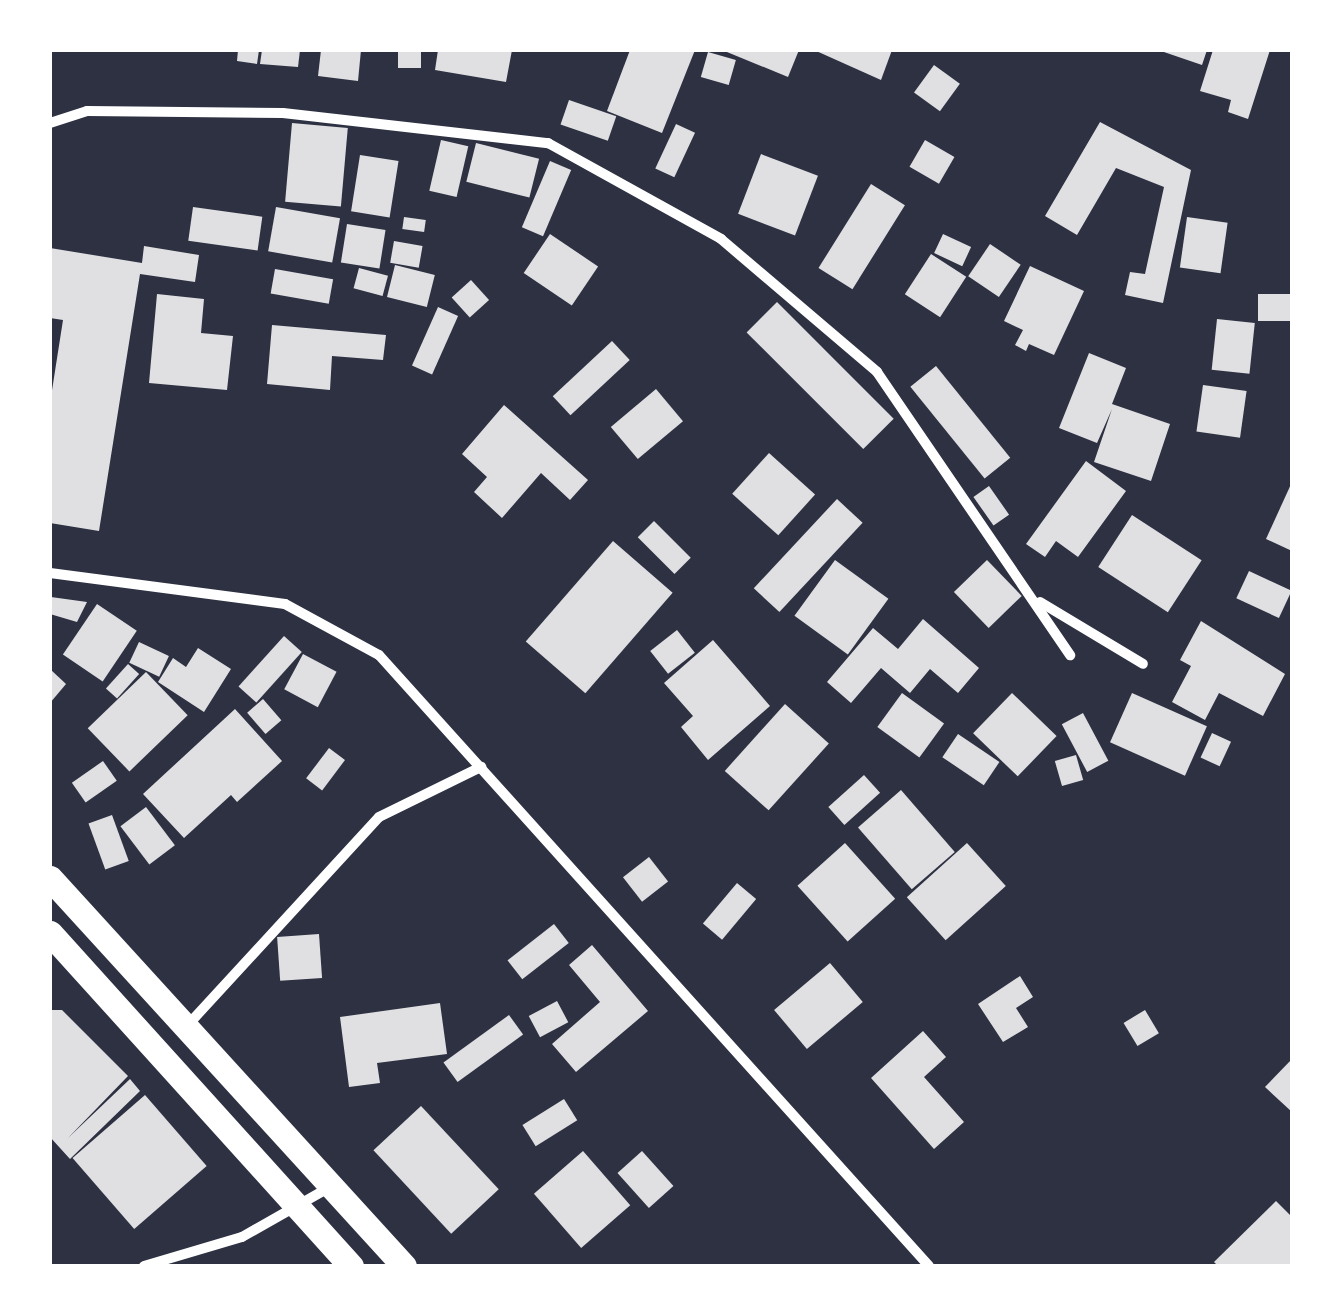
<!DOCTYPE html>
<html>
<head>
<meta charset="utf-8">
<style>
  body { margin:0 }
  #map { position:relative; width:1342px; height:1316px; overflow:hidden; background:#2d3142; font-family:"Source Sans 3",sans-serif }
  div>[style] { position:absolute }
  .building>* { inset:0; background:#e0e0e3; transform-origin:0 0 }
  .minor>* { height:10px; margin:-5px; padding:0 5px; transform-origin:5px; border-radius:5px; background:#fff }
  .trunk>* { height:25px; margin:-12.5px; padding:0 12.5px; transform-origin:12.5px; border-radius:12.5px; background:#fff }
  span { translate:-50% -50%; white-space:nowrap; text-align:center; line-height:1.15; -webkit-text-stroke:10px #fff; paint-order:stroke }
  .frame { position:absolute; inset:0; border:52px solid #fff; pointer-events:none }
</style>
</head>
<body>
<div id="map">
  <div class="building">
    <div style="clip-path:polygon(238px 50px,259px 50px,257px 64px,237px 61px)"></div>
    <div style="clip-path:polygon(262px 50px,300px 50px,298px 67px,260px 64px)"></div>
    <div style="clip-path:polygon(321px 50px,361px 50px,358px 81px,318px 76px)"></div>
    <div style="left:398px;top:50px;width:23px;height:18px"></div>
    <div style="clip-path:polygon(438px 50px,512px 50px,506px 82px,435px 70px)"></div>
    <div style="clip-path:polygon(630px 50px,695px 50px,662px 133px,607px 111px)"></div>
    <div style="clip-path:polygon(722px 50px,799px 50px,788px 77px)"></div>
    <div style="clip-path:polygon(814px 50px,892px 50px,881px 80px)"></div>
    <div style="clip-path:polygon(1158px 50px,1207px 50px,1202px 65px)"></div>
    <div style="clip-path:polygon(1213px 50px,1270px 50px,1248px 119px,1228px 112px,1231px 100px,1200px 91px)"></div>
    <div style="left:708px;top:52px;width:29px;height:26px;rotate:16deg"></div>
    <div style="left:934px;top:65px;width:32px;height:34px;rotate:36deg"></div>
    <div style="left:569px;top:100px;width:50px;height:26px;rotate:19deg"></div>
    <div style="clip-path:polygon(1100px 122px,1191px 170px,1163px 303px,1125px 295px,1130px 272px,1145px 274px,1164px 187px,1116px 168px,1077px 235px,1045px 216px)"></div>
    <div style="left:292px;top:123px;width:56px;height:79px;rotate:5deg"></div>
    <div style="left:676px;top:124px;width:21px;height:49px;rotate:25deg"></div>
    <div style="left:441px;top:140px;width:28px;height:52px;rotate:13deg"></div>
    <div style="left:925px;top:140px;width:34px;height:31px;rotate:30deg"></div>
    <div style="left:476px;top:143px;width:65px;height:40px;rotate:14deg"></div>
    <div style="left:761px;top:154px;width:61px;height:64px;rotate:21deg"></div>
    <div style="left:360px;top:155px;width:39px;height:57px;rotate:9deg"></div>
    <div style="left:550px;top:161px;width:23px;height:72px;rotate:23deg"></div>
    <div style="left:871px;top:184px;width:40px;height:99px;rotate:32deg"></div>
    <div style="left:193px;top:207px;width:70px;height:34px;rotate:8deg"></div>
    <div style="left:276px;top:207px;width:65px;height:45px;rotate:10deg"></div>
    <div style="left:404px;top:217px;width:22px;height:12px;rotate:8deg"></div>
    <div style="left:1187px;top:217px;width:41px;height:51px;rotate:8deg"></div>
    <div style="left:347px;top:224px;width:39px;height:39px;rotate:9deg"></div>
    <div style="left:550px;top:234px;width:58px;height:47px;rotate:34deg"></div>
    <div style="left:943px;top:234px;width:31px;height:21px;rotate:25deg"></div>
    <div style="left:394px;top:241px;width:29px;height:22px;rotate:10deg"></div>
    <div style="left:990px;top:244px;width:37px;height:39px;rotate:34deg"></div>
    <div style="clip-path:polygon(144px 246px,199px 255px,195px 282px,140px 274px,99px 531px,50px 523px,50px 403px,63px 320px,50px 318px,50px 248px,142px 263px)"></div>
    <div style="left:931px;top:254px;width:42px;height:48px;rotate:33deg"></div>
    <div style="left:395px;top:265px;width:41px;height:33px;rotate:14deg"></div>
    <div style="clip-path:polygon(1030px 266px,1084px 291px,1054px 355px,1029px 344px,1026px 351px,1015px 345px,1023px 330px,1004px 321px)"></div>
    <div style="left:359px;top:268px;width:30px;height:21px;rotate:15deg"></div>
    <div style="left:275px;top:269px;width:59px;height:25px;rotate:10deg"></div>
    <div style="left:471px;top:280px;width:27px;height:26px;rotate:48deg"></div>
    <div style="clip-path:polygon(157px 294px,204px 299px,201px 333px,233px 336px,227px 390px,149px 383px)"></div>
    <div style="left:1292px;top:294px;width:27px;height:34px;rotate:90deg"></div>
    <div style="left:777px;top:302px;width:165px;height:43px;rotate:45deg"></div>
    <div style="left:438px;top:307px;width:22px;height:64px;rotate:24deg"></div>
    <div style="left:1217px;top:319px;width:38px;height:51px;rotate:6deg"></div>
    <div style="clip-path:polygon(272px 325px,386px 335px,383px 360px,332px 356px,330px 390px,267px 384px)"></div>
    <div style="left:612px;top:341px;width:26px;height:81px;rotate:47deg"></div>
    <div style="clip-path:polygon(1089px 353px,1126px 368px,1112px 404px,1170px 424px,1151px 481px,1094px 462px,1112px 409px,1097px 443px,1059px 428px)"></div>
    <div style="left:936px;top:366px;width:118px;height:33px;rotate:51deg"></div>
    <div style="left:1203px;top:385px;width:44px;height:47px;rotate:8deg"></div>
    <div style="left:656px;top:389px;width:42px;height:59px;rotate:50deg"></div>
    <div style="clip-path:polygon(504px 405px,588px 480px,570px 500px,541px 473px,502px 518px,474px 492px,487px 477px,462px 454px)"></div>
    <div style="left:769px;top:453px;width:62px;height:55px;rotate:42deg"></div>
    <div style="clip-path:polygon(1086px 461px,1126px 491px,1078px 557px,1056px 541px,1045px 557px,1026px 544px)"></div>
    <div style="clip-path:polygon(1292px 482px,1292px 551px,1266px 539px)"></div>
    <div style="left:989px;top:486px;width:35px;height:19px;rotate:55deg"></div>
    <div style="left:837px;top:499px;width:35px;height:122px;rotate:43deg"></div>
    <div style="left:1132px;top:515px;width:83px;height:62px;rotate:33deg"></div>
    <div style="left:654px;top:521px;width:52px;height:23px;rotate:45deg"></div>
    <div style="left:613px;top:541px;width:79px;height:133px;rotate:41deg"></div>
    <div style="left:835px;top:560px;width:66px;height:69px;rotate:36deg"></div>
    <div style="left:987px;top:560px;width:50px;height:46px;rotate:46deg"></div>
    <div style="left:1249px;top:571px;width:47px;height:30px;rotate:25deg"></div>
    <div style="clip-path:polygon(51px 597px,87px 602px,77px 622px,50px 614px)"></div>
    <div style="left:97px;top:604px;width:48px;height:61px;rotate:34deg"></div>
    <div style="clip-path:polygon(923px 619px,979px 668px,958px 693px,930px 669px,910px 693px,881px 668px,851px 703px,827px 682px,873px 628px,898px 649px)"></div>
    <div style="clip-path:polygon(1201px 621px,1285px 674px,1263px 716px,1219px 693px,1205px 720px,1172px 702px,1191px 666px,1180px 660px)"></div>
    <div style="left:677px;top:630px;width:29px;height:34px;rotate:52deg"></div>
    <div style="left:284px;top:636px;width:24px;height:68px;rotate:42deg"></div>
    <div style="clip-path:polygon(713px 640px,770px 706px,708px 760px,681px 727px,693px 716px,664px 683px)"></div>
    <div style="left:139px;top:642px;width:33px;height:23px;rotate:25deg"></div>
    <div style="clip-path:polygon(198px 648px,231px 669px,204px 712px,158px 682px,173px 658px,186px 667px)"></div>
    <div style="left:303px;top:654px;width:38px;height:40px;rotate:28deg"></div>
    <div style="left:128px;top:664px;width:15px;height:33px;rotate:42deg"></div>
    <div style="clip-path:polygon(50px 669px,66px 684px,50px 703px)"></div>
    <div style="left:146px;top:672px;width:60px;height:81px;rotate:46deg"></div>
    <div style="left:902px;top:693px;width:52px;height:42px;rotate:36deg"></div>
    <div style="left:1012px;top:693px;width:62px;height:56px;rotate:44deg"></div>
    <div style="left:1132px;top:693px;width:82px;height:54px;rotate:24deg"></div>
    <div style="left:263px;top:699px;width:28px;height:21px;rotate:49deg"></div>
    <div style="left:785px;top:704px;width:59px;height:90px;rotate:42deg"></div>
    <div style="clip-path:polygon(235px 709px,282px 761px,237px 802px,231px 795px,184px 838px,143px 794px)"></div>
    <div style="left:1083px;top:713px;width:54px;height:24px;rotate:62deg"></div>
    <div style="left:1212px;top:733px;width:21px;height:27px;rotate:25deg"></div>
    <div style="left:958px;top:734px;width:50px;height:28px;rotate:34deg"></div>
    <div style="left:329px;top:748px;width:20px;height:38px;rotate:37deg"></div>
    <div style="left:1076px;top:755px;width:26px;height:22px;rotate:74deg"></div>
    <div style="left:103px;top:761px;width:24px;height:38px;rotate:55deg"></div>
    <div style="left:864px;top:775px;width:24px;height:48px;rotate:48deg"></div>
    <div style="left:901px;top:790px;width:82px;height:57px;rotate:49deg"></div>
    <div style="left:146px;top:807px;width:48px;height:32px;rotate:53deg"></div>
    <div style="left:112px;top:815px;width:49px;height:25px;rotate:70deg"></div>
    <div style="left:845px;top:843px;width:75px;height:64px;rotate:48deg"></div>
    <div style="left:967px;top:843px;width:58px;height:81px;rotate:48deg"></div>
    <div style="left:649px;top:857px;width:31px;height:33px;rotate:52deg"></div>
    <div style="left:737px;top:883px;width:25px;height:53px;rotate:40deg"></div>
    <div style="left:554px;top:924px;width:24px;height:59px;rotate:52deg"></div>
    <div style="left:319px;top:934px;width:44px;height:42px;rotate:86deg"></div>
    <div style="clip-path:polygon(592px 945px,648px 1011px,576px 1072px,552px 1044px,600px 1002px,569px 965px)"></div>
    <div style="left:830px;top:963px;width:51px;height:73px;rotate:50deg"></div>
    <div style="clip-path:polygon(1020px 976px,1033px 997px,1016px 1008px,1028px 1027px,1003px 1042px,978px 1004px)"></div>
    <div style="left:557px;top:1001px;width:24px;height:32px;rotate:62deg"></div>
    <div style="clip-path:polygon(440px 1003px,447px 1054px,377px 1063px,380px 1083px,349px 1087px,340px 1017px)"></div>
    <div style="clip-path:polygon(50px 1010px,62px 1010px,128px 1076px,68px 1138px,130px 1079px,140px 1091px,70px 1159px,50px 1137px)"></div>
    <div style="left:1145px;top:1010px;width:27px;height:25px;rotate:59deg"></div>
    <div style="left:509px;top:1015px;width:24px;height:81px;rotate:54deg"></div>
    <div style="clip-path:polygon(923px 1031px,946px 1057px,924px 1077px,964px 1122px,934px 1149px,871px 1078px)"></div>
    <div style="clip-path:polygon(1292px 1059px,1292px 1112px,1265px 1087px)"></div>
    <div style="left:145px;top:1095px;width:94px;height:96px;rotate:49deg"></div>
    <div style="left:564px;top:1099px;width:25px;height:49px;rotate:58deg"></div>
    <div style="left:421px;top:1106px;width:114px;height:65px;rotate:47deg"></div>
    <div style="left:583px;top:1151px;width:72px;height:65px;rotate:49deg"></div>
    <div style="left:642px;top:1151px;width:47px;height:33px;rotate:48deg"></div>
    <div style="clip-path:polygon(1276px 1201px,1292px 1217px,1292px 1266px,1218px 1266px,1214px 1262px)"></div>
  </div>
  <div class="minor">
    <div style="left:50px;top:123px;width:39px;rotate:-18deg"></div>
    <div style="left:87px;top:111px;width:196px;rotate:0.6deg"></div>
    <div style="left:283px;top:113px;width:267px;rotate:6.5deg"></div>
    <div style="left:548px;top:143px;width:198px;rotate:29deg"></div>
    <div style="left:721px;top:239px;width:205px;rotate:40.4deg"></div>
    <div style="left:877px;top:372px;width:343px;rotate:55.7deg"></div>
    <div style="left:50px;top:573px;width:237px;rotate:7.5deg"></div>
    <div style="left:285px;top:604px;width:107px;rotate:28.5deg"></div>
    <div style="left:379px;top:655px;width:822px;rotate:48.01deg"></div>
    <div style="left:1040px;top:602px;width:120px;rotate:31deg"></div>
    <div style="left:186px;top:1027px;width:285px;rotate:-47.4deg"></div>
    <div style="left:379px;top:817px;width:114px;rotate:-26.1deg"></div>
    <div style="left:144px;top:1266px;width:102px;rotate:-16.5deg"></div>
    <div style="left:242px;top:1237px;width:101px;rotate:-29.6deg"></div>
  </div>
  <div class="trunk">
    <div style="left:50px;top:878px;width:525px;rotate:47.62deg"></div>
    <div style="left:50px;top:933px;width:449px;rotate:47.9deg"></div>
  </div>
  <div class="frame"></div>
</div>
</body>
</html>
